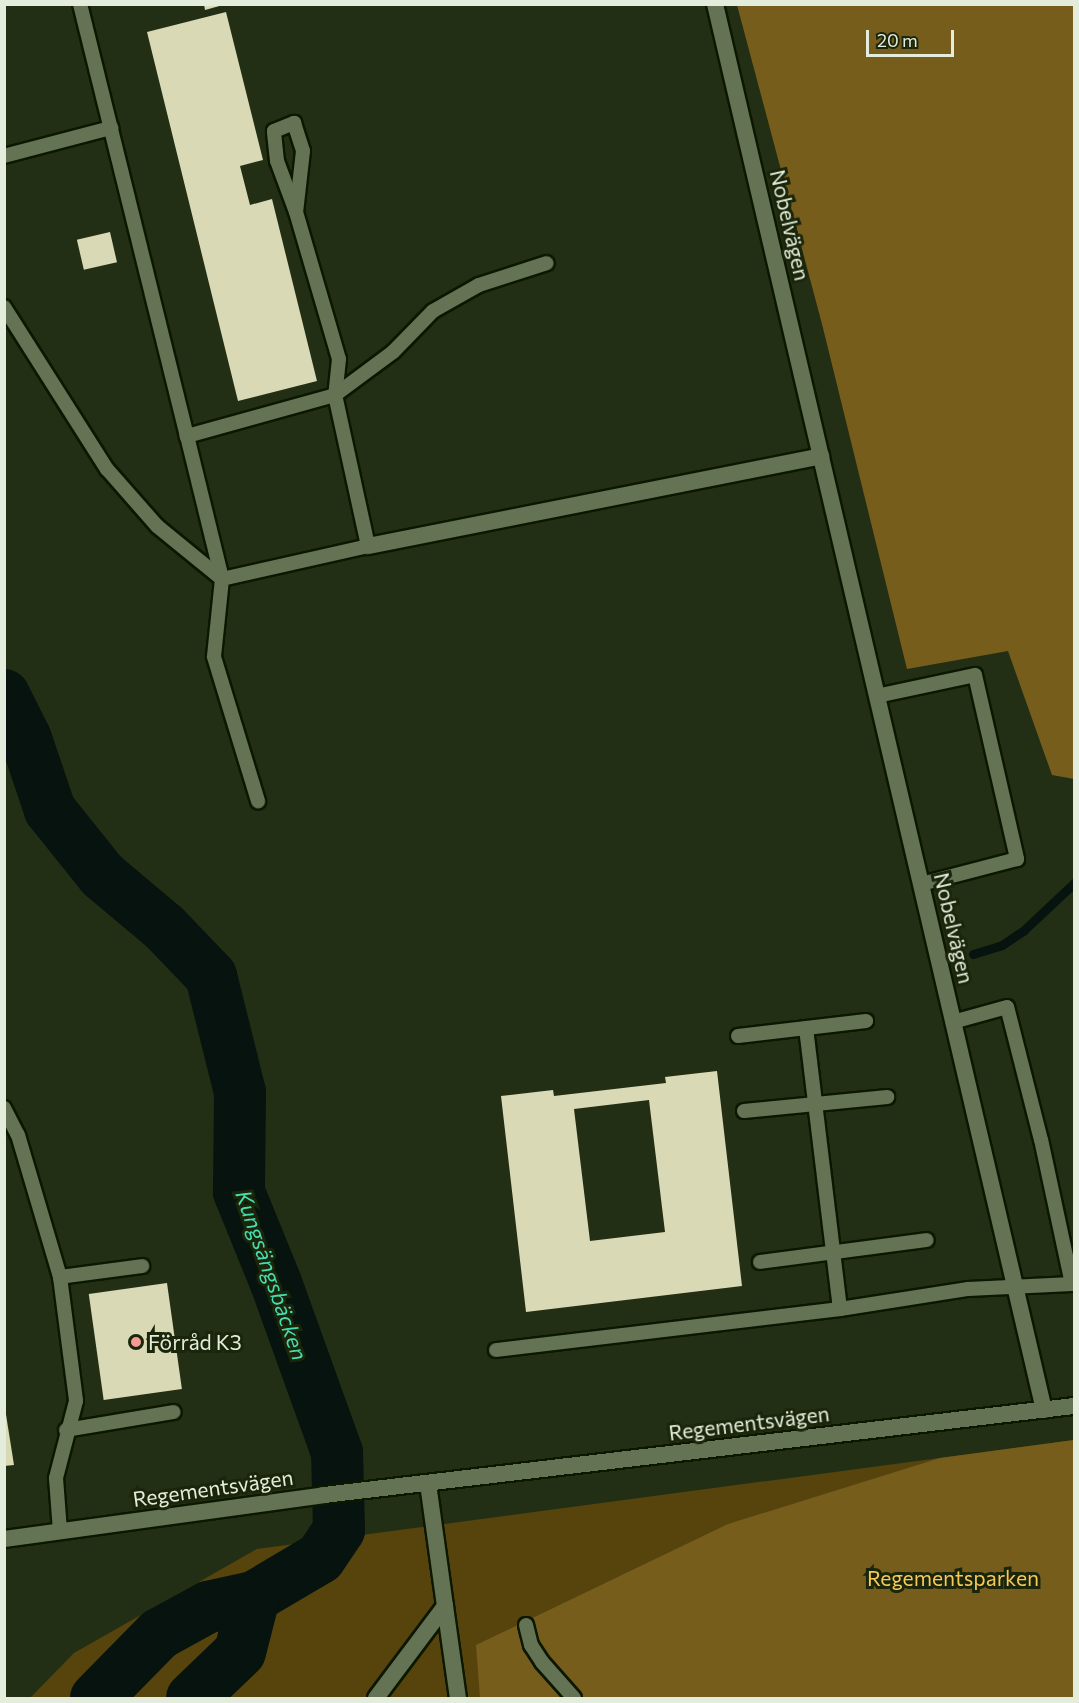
<!DOCTYPE html>
<html>
<head>
<meta charset="utf-8">
<style>
  body { margin:0 }
  #map { position:relative; width:1079px; height:1703px; overflow:hidden; background:#232f14; font-family:Commissioner,sans-serif }
  div>[style] { position:absolute }
  .green>* { inset:0; background:#57430c }
  .forest>* { inset:0; background:#765d1c }
  .stream>* { height:9px; margin:-4.5px; padding:0 4.5px; transform-origin:4.5px; border-radius:4.5px; background:#06130f }
  .river>* { height:52px; margin:-26px; padding:0 26px; transform-origin:26px; border-radius:26px; background:#06130f }
  .building>* { inset:0; background:#d9d9b5; transform-origin:0 0 }
  .roads { filter:drop-shadow(2px 0 #0c1700) drop-shadow(-2px 0 #0c1700) drop-shadow(0 2px #0c1700) drop-shadow(0 -2px #0c1700) }
  .service>* { height:14px; margin:-7px; padding:0 7px; transform-origin:7px; border-radius:7px; background:#647354 }
  .minor>* { height:16px; margin:-8px; padding:0 8px; transform-origin:8px; border-radius:8px; background:#647354 }
  .tertiary>* { height:16px; margin:-8px; padding:0 8px; transform-origin:8px; border-radius:8px; background:#647354 }
  .dots>* { width:16px; height:16px; translate:-50% -50%; box-sizing:border-box; border:3px solid #1a250a; border-radius:50% }
  span { translate:-50% -50%; white-space:nowrap; text-align:center; line-height:1.15; -webkit-text-stroke:6px #1a250a; paint-order:stroke }
  .street-label { font-size:21px; color:#e4eddc }
  .poi-label { font-size:21px; color:#e4eddc }
  .left { translate:0 -50%; text-align:left }
  .park-label { font-size:21px; color:#f7c958 }
  .water-label { font-size:22px; color:#46dcb2; font-style:italic }
  .frame { position:absolute; inset:0; border:6px solid #e4eddc; pointer-events:none }
  .scale { position:absolute; left:866px; top:30px; width:88px; height:27px; box-sizing:border-box; border:3px solid #e4eddc; border-top:0; padding-left:8px; font-size:18px; line-height:21px; white-space:nowrap; color:#e4eddc; -webkit-text-stroke:4px #1a250a; paint-order:stroke }
</style>
</head>
<body>
<div id="map">
  <div class="green">
    <div style="clip-path:polygon(1074px 1440px,1074px 1698px,30px 1698px,74px 1653px,257px 1549px)"></div>
  </div>
  <div class="forest">
    <div style="clip-path:polygon(737px 5px,1074px 5px,1074px 779px,1052px 775px,1008px 651px,907px 669px,822px 324px)"></div>
    <div style="clip-path:polygon(1074px 1440px,1074px 1698px,480px 1698px,476px 1645px,728px 1524px,940px 1458px)"></div>
  </div>
  <div class="stream">
    <div style="left:973px;top:954px;width:30px;rotate:-17deg"></div>
    <div style="left:1002px;top:945px;width:27px;rotate:-34deg"></div>
    <div style="left:1024px;top:930px;width:69px;rotate:-43.2deg"></div>
  </div>
  <div class="river">
    <div style="left:4px;top:695px;width:49px;rotate:63.4deg"></div>
    <div style="left:26px;top:739px;width:75px;rotate:71.3deg"></div>
    <div style="left:50px;top:810px;width:83px;rotate:51.3deg"></div>
    <div style="left:102px;top:875px;width:81px;rotate:40deg"></div>
    <div style="left:164px;top:927px;width:68px;rotate:46.2deg"></div>
    <div style="left:211px;top:976px;width:120px;rotate:76deg"></div>
    <div style="left:240px;top:1092px;width:100px;rotate:90.6deg"></div>
    <div style="left:239px;top:1192px;width:98px;rotate:67.9deg"></div>
    <div style="left:276px;top:1283px;width:180px;rotate:70.2deg"></div>
    <div style="left:337px;top:1452px;width:78px;rotate:88.5deg"></div>
    <div style="left:339px;top:1530px;width:34px;rotate:124deg"></div>
    <div style="left:320px;top:1558px;width:77px;rotate:149.4deg"></div>
    <div style="left:254px;top:1597px;width:47px;rotate:167.7deg"></div>
    <div style="left:208px;top:1607px;width:56px;rotate:151.1deg"></div>
    <div style="left:159px;top:1634px;width:90px;rotate:134.5deg"></div>
    <div style="left:192px;top:1698px;width:66px;rotate:-43.8deg"></div>
    <div style="left:240px;top:1652px;width:57px;rotate:-75.7deg"></div>
  </div>
  <div class="building">
    <div style="clip-path:polygon(204px 4px,223px 4px,223px 5px,205px 10px)"></div>
    <div style="clip-path:polygon(226px 12px,263px 160px,240px 166px,250px 205px,272px 199px,317px 381px,238px 401px,147px 32px)"></div>
    <div style="left:110px;top:232px;width:31px;height:34px;rotate:77deg"></div>
    <div style="clip-path:polygon(evenodd,717px 1071px,742px 1286px,526px 1312px,501px 1096px,553px 1090px,554px 1096px,666px 1083px,665px 1077px,717px 1071px,649px 1100px,665px 1232px,590px 1241px,574px 1109px,649px 1100px)"></div>
    <div style="left:167px;top:1283px;width:107px;height:79px;rotate:82deg"></div>
    <div style="clip-path:polygon(4px 1402px,14px 1465px,4px 1466px)"></div>
  </div>
  <div class="roads">
    <div class="service">
      <div style="left:80px;top:4px;width:445px;rotate:76.1deg"></div>
      <div style="left:187px;top:436px;width:147px;rotate:76.2deg"></div>
      <div style="left:222px;top:579px;width:150px;rotate:-12.7deg"></div>
      <div style="left:368px;top:546px;width:155px;rotate:-102.3deg"></div>
      <div style="left:335px;top:395px;width:154px;rotate:164.5deg"></div>
      <div style="left:4px;top:156px;width:111px;rotate:-14.7deg"></div>
      <div style="left:296px;top:212px;width:54px;rotate:-110.4deg"></div>
      <div style="left:277px;top:161px;width:30px;rotate:-96deg"></div>
      <div style="left:274px;top:131px;width:22px;rotate:-22deg"></div>
      <div style="left:294px;top:123px;width:29px;rotate:72deg"></div>
      <div style="left:303px;top:151px;width:61px;rotate:96.5deg"></div>
      <div style="left:296px;top:212px;width:153px;rotate:73.7deg"></div>
      <div style="left:339px;top:359px;width:36px;rotate:96deg"></div>
      <div style="left:4px;top:307px;width:192px;rotate:57.6deg"></div>
      <div style="left:107px;top:469px;width:76px;rotate:48.7deg"></div>
      <div style="left:157px;top:526px;width:84px;rotate:39.2deg"></div>
      <div style="left:222px;top:579px;width:78px;rotate:95.9deg"></div>
      <div style="left:214px;top:657px;width:151px;rotate:73deg"></div>
      <div style="left:335px;top:395px;width:72px;rotate:-36.6deg"></div>
      <div style="left:393px;top:352px;width:57px;rotate:-45.7deg"></div>
      <div style="left:433px;top:311px;width:53px;rotate:-29.5deg"></div>
      <div style="left:479px;top:285px;width:71px;rotate:-17.9deg"></div>
      <div style="left:877px;top:696px;width:100px;rotate:-12.1deg"></div>
      <div style="left:975px;top:675px;width:189px;rotate:77.1deg"></div>
      <div style="left:1017px;top:859px;width:99px;rotate:165.4deg"></div>
      <div style="left:806px;top:1028px;width:283px;rotate:83.1deg"></div>
      <div style="left:738px;top:1036px;width:129px;rotate:-6.7deg"></div>
      <div style="left:4px;top:1108px;width:30px;rotate:63deg"></div>
      <div style="left:18px;top:1135px;width:148px;rotate:73.5deg"></div>
      <div style="left:60px;top:1277px;width:125px;rotate:82.6deg"></div>
      <div style="left:76px;top:1401px;width:80px;rotate:104.6deg"></div>
      <div style="left:56px;top:1478px;width:53px;rotate:85.7deg"></div>
      <div style="left:744px;top:1111px;width:144px;rotate:-5.6deg"></div>
      <div style="left:760px;top:1262px;width:168px;rotate:-7.5deg"></div>
      <div style="left:60px;top:1277px;width:83px;rotate:-7.6deg"></div>
      <div style="left:496px;top:1350px;width:346px;rotate:-6.8deg"></div>
      <div style="left:840px;top:1309px;width:130px;rotate:-8.9deg"></div>
      <div style="left:968px;top:1289px;width:104px;rotate:-2.8deg"></div>
      <div style="left:1072px;top:1284px;width:147px;rotate:-102.1deg"></div>
      <div style="left:1041px;top:1140px;width:137px;rotate:-104.3deg"></div>
      <div style="left:1007px;top:1007px;width:56px;rotate:164.5deg"></div>
      <div style="left:66px;top:1430px;width:109px;rotate:-9.5deg"></div>
      <div style="left:526px;top:1625px;width:21px;rotate:76deg"></div>
      <div style="left:531px;top:1645px;width:20px;rotate:57deg"></div>
      <div style="left:542px;top:1662px;width:48px;rotate:48.4deg"></div>
    </div>
    <div class="minor">
      <div style="left:715px;top:4px;width:1444px;rotate:76.83deg"></div>
      <div style="left:368px;top:546px;width:462px;rotate:-11.2deg"></div>
      <div style="left:445px;top:1606px;width:93px;rotate:82deg"></div>
      <div style="left:376px;top:1698px;width:115px;rotate:-53.1deg"></div>
      <div style="left:445px;top:1606px;width:123px;rotate:-97.9deg"></div>
    </div>
    <div class="tertiary">
      <div style="left:4px;top:1539px;width:323px;rotate:-7.8deg"></div>
      <div style="left:324px;top:1495px;width:755px;rotate:-6.77deg"></div>
    </div>
  </div>
  <div class="dots">
    <div style="left:136px;top:1342px;background:#f59b96"></div>
  </div>
  <div class="street-label">
    <span style="left:790px;top:225px;rotate:77deg">Nobelvägen</span>
    <span style="left:954px;top:928px;rotate:77deg">Nobelvägen</span>
    <span style="left:749px;top:1423px;rotate:-7deg">Regementsvägen</span>
    <span style="left:213px;top:1488px;rotate:-8deg">Regementsvägen</span>
  </div>
  <div class="poi-label">
    <span class="left" style="left:148px;top:1342px">Förråd K3</span>
  </div>
  <div class="park-label">
    <span style="left:953px;top:1578px">Regementsparken</span>
  </div>
  <div class="water-label">
    <span style="left:272px;top:1275px;rotate:71deg">Kungsängsbäcken</span>
  </div>
  <div class="frame"></div>
  <div class="scale">20 m</div>
</div>
</body>
</html>
